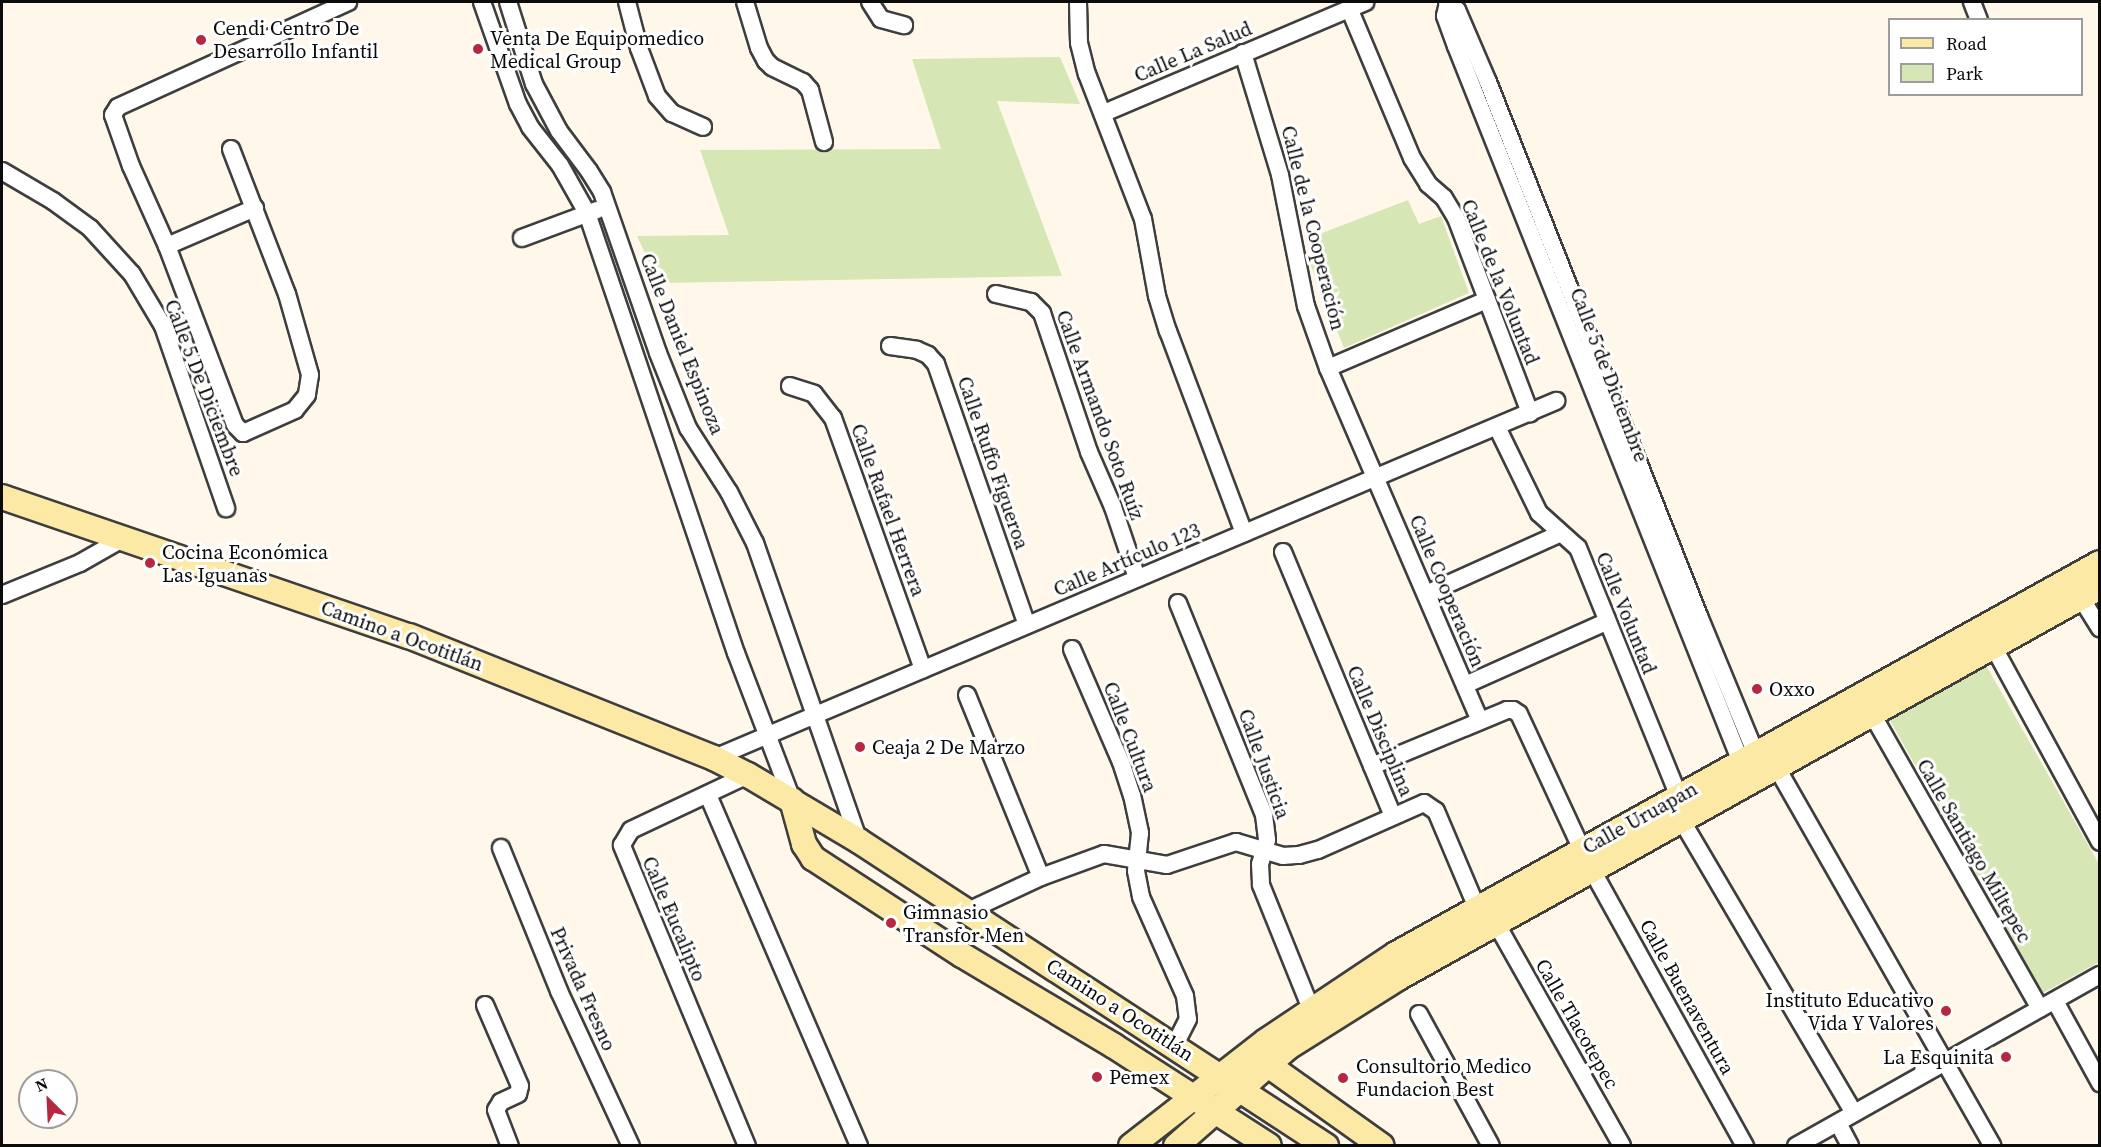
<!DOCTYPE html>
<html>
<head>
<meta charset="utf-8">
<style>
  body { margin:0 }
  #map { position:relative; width:2101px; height:1147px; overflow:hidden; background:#fff8ea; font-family:"Source Serif 4",serif }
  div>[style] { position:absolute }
  .green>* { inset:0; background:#d6e7b5 }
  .roads { filter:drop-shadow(2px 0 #3e3e3e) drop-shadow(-2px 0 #3e3e3e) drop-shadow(0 2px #3e3e3e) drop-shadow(0 -2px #3e3e3e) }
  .minor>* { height:16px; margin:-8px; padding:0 8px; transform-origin:8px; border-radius:8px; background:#fff }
  .secondary>* { height:24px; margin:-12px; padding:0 12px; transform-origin:12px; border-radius:12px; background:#fde9a6 }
  .dots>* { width:16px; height:16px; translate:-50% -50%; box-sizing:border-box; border:3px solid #fff; border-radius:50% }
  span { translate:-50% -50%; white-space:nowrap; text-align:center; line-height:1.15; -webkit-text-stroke:6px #fff; paint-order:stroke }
  .poi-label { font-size:20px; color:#0b0b0b }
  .left { translate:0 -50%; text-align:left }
  .right { translate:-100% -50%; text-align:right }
  .street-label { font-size:20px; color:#0b0b0b }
  .frame { position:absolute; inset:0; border:3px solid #0b0b0b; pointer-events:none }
  .legend { position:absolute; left:1888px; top:18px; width:195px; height:78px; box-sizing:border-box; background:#fff; border:2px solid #9d9d9d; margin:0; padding:8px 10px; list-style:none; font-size:18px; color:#0b0b0b }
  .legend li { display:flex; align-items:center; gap:12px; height:30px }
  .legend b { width:30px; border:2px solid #9d9d9d }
  .north { position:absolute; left:18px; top:1069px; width:60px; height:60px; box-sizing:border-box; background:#fff; border:2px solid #9d9d9d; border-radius:50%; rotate:336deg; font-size:16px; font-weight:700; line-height:24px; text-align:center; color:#0b0b0b }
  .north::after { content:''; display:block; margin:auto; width:21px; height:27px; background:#b82740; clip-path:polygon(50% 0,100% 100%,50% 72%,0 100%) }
</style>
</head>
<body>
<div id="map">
  <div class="green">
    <div style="clip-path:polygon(1060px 57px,1080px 104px,997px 101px,1062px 276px,659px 283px,637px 236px,729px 235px,700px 150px,941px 149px,912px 59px)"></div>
    <div style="clip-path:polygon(1408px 200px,1419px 224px,1441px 216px,1469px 293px,1344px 348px,1309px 261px,1322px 233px)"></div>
    <div style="clip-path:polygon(1983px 660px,2099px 864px,2099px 962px,2043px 993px,1887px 715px)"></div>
  </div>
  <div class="roads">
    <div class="minor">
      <div style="left:482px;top:2px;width:108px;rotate:70.6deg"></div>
      <div style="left:518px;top:104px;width:26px;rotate:62deg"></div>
      <div style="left:530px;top:127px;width:48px;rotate:51.7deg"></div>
      <div style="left:560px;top:165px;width:55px;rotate:60.6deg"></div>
      <div style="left:587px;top:213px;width:465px;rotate:71.3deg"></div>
      <div style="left:736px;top:653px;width:157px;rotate:69.1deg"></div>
      <div style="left:508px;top:2px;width:86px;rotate:72.4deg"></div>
      <div style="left:534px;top:84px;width:53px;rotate:62deg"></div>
      <div style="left:559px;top:131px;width:50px;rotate:53.1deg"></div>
      <div style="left:589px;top:171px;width:25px;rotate:58deg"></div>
      <div style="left:602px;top:192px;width:170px;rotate:70.8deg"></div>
      <div style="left:658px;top:353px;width:81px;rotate:68.2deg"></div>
      <div style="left:688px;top:428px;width:76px;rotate:57.4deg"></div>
      <div style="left:729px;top:492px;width:57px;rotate:63deg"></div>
      <div style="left:755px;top:543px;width:316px;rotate:70.8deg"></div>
      <div style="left:627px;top:2px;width:48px;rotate:75.4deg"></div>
      <div style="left:639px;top:48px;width:51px;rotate:69.4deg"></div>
      <div style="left:657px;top:96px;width:23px;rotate:49deg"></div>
      <div style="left:672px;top:113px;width:34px;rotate:24deg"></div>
      <div style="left:745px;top:2px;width:48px;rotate:73.1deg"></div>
      <div style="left:759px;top:48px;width:15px;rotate:62deg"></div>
      <div style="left:766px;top:61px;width:8px;rotate:45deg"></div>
      <div style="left:772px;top:67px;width:34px;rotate:26deg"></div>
      <div style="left:803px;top:82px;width:11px;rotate:49deg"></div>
      <div style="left:810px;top:90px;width:54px;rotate:74.9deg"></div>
      <div style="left:870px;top:2px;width:20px;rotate:57deg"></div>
      <div style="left:881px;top:19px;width:24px;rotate:15deg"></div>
      <div style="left:1078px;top:2px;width:41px;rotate:88.6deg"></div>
      <div style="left:1079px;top:43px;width:32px;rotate:76deg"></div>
      <div style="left:1087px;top:74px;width:155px;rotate:68.9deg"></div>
      <div style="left:1143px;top:219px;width:78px;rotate:79.7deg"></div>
      <div style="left:1157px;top:296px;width:37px;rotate:73deg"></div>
      <div style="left:1168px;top:331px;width:216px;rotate:69.4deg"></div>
      <div style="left:1447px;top:2px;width:13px;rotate:39deg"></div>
      <div style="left:1457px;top:10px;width:78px;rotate:66.7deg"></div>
      <div style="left:1488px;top:82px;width:574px;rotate:68.44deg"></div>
      <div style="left:1699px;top:616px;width:149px;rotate:67.6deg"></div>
      <div style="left:1972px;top:2px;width:19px;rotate:69deg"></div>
      <div style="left:1448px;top:3px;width:13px;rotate:103deg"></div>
      <div style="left:1445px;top:16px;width:32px;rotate:70deg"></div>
      <div style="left:1456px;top:46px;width:771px;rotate:68.3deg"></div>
      <div style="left:1349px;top:8px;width:163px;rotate:67.2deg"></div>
      <div style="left:1412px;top:158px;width:31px;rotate:58deg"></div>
      <div style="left:1428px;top:184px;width:21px;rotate:41deg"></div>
      <div style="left:1444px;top:198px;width:23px;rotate:59deg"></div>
      <div style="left:1456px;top:218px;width:209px;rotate:69.2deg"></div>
      <div style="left:1243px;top:53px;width:127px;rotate:73.1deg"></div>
      <div style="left:1280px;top:175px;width:134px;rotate:78.8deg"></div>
      <div style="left:1306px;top:306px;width:66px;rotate:70.5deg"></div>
      <div style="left:1328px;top:368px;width:384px;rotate:66.7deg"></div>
      <div style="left:1104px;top:113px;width:284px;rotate:-23deg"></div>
      <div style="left:231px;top:149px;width:155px;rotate:68.9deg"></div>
      <div style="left:287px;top:294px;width:84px;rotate:74.1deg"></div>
      <div style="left:310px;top:375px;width:20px;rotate:99deg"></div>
      <div style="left:307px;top:395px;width:19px;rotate:129deg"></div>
      <div style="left:295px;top:410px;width:57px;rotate:156.1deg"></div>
      <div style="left:243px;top:433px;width:11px;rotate:-135deg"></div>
      <div style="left:235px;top:425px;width:191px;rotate:-110.8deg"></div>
      <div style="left:167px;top:246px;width:88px;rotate:-114.2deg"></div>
      <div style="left:131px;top:166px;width:54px;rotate:-109.4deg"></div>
      <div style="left:113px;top:115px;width:9px;rotate:-58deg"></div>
      <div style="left:118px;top:107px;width:253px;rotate:-24.5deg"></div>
      <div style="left:2px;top:171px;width:59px;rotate:30.5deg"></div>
      <div style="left:53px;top:201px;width:46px;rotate:36.1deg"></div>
      <div style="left:90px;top:228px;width:62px;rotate:47.6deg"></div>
      <div style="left:132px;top:274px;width:61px;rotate:59.2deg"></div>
      <div style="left:163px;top:326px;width:193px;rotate:70.9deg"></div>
      <div style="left:522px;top:238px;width:80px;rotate:-20.5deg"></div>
      <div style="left:167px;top:246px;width:96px;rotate:-23.4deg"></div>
      <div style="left:996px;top:294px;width:36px;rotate:13deg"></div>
      <div style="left:1031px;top:302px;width:16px;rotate:45deg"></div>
      <div style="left:1042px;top:313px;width:147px;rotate:71.3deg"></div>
      <div style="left:1089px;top:452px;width:60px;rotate:66.4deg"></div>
      <div style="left:1113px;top:507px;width:75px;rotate:71.3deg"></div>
      <div style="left:890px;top:346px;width:27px;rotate:8deg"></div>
      <div style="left:917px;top:350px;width:12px;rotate:24deg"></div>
      <div style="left:928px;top:355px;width:12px;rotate:48deg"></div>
      <div style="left:936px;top:364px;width:276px;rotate:70.8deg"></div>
      <div style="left:1328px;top:368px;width:173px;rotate:-23.2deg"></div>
      <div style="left:790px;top:386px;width:25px;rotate:18deg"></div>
      <div style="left:814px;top:394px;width:31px;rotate:52deg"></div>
      <div style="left:833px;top:418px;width:267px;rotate:70.3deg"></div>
      <div style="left:1497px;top:427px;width:96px;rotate:64deg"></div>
      <div style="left:1539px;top:513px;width:52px;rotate:41.9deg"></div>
      <div style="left:1578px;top:548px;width:269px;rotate:67.9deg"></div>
      <div style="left:1283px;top:552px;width:286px;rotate:67.4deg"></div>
      <div style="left:1426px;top:594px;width:146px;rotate:-24.3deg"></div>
      <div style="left:2px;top:595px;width:84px;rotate:-22.3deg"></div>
      <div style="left:80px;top:563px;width:48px;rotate:-29.7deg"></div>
      <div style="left:2081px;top:598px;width:36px;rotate:58deg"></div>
      <div style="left:1178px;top:603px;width:229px;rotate:67.9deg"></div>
      <div style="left:1264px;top:815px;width:25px;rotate:83deg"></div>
      <div style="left:1267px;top:840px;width:25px;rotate:106deg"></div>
      <div style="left:1260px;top:864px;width:21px;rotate:87deg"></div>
      <div style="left:1261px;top:885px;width:134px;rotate:68deg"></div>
      <div style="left:1993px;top:646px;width:223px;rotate:61.4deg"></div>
      <div style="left:1072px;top:649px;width:123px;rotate:66.6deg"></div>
      <div style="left:1121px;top:762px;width:35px;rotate:72deg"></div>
      <div style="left:1132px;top:795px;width:39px;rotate:78deg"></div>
      <div style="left:1140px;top:833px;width:38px;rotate:96deg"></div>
      <div style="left:1136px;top:871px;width:26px;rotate:79deg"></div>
      <div style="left:1141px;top:897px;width:108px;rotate:66deg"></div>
      <div style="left:1185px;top:996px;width:23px;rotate:83deg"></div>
      <div style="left:1188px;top:1019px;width:29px;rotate:117deg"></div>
      <div style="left:1465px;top:685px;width:154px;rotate:-24.1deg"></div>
      <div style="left:967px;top:695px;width:196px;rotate:67.9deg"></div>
      <div style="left:1872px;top:714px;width:339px;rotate:60.3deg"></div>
      <div style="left:714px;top:758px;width:915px;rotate:-22.98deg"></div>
      <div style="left:1372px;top:766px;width:146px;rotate:-22.5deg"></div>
      <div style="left:1507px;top:710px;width:6px"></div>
      <div style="left:1513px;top:710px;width:7px;rotate:34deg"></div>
      <div style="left:1519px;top:714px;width:150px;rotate:65.1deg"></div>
      <div style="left:1777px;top:768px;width:435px;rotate:60.3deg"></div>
      <div style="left:708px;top:795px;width:382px;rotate:66.7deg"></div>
      <div style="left:1682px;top:821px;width:339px;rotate:59.5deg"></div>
      <div style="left:501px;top:848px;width:154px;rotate:67.9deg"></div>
      <div style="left:559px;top:991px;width:171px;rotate:65.1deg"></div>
      <div style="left:1592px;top:870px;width:316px;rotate:61deg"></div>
      <div style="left:968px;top:911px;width:81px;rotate:-25deg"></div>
      <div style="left:1041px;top:877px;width:67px;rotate:-20.1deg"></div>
      <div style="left:1104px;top:854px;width:64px;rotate:9.9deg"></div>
      <div style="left:1167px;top:865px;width:73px;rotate:-18.4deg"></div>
      <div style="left:1236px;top:842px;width:49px;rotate:16.6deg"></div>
      <div style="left:1283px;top:856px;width:16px;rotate:-4deg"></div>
      <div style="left:1299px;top:855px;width:20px;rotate:-15deg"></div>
      <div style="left:1318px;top:850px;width:116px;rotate:-23.9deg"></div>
      <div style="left:1424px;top:803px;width:14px;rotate:34deg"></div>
      <div style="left:1436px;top:811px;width:105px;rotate:67.1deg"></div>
      <div style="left:1496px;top:923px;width:256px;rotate:60.5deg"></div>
      <div style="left:2055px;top:1001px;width:94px;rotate:61.2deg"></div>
      <div style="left:485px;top:1005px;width:88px;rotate:66.6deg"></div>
      <div style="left:520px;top:1086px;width:8px;rotate:104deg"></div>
      <div style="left:518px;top:1094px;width:19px;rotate:155deg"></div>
      <div style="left:501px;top:1102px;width:9px;rotate:122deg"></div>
      <div style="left:496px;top:1110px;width:39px;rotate:69deg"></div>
      <div style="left:1419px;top:1014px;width:150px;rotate:61.4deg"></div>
      <div style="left:1838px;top:1123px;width:26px;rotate:62deg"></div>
      <div style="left:747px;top:1146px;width:326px;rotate:-112.6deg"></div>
      <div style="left:622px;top:845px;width:17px;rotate:-59deg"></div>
      <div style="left:631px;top:830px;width:129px;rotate:-25.2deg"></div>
      <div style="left:1796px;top:1146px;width:349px;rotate:-29.4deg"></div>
    </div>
    <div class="secondary">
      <div style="left:2px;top:497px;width:430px;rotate:18.9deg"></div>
      <div style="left:409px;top:636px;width:328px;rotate:21.8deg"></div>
      <div style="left:714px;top:758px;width:38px;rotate:27deg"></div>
      <div style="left:748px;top:775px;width:129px;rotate:30.7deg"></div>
      <div style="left:859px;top:841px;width:558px;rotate:33.15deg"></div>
      <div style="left:792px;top:800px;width:46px;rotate:74.7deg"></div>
      <div style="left:804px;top:844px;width:17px;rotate:57deg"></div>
      <div style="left:813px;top:858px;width:178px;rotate:33.1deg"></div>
      <div style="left:962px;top:955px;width:177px;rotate:30.9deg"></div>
      <div style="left:1114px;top:1046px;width:184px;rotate:32.8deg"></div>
      <div style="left:1257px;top:1057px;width:153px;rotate:35.5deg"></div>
      <div style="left:1131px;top:1146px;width:171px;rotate:-37.9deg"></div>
      <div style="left:1266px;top:1041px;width:156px;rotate:-33.8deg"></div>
      <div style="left:1396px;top:954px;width:805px;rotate:-29.05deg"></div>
      <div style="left:1176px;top:1146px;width:148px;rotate:-41.4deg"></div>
      <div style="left:1287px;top:1048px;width:131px;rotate:-32.2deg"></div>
      <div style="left:1398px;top:978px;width:804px;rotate:-29.12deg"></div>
    </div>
  </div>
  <div class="dots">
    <div style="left:201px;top:40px;background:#b82740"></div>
    <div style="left:478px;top:49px;background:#b82740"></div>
    <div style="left:150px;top:563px;background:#b82740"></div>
    <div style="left:1757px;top:689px;background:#b82740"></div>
    <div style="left:860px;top:747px;background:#b82740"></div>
    <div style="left:891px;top:923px;background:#b82740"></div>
    <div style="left:1946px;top:1011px;background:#b82740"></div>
    <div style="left:2006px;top:1057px;background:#b82740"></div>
    <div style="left:1097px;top:1077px;background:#b82740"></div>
    <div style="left:1343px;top:1078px;background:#b82740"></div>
  </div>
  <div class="poi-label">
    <span class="left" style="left:213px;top:40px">Cendi Centro De<br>Desarrollo Infantil</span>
    <span class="left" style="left:490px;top:50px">Venta De Equipomedico<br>Medical Group</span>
    <span class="left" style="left:162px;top:564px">Cocina Económica<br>Las Iguanas</span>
    <span class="left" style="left:1769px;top:689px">Oxxo</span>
    <span class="left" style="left:872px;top:747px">Ceaja 2 De Marzo</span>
    <span class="left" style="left:903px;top:924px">Gimnasio<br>Transfor Men</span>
    <span class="right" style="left:1934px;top:1012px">Instituto Educativo<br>Vida Y Valores</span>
    <span class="right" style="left:1994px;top:1057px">La Esquinita</span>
    <span class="left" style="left:1356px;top:1078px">Consultorio Medico<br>Fundacion Best</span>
    <span class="left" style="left:1109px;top:1077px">Pemex</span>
  </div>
  <div class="street-label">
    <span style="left:1193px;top:52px;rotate:-23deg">Calle La Salud</span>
    <span style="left:1313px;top:228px;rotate:76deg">Calle de la Cooperación</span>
    <span style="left:1500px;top:282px;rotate:68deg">Calle de la Voluntad</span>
    <span style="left:682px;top:344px;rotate:68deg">Calle Daniel Espinoza</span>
    <span style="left:1609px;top:375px;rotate:69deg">Calle 5 de Diciembre</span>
    <span style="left:204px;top:388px;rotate:69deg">Calle 5 De Diciembre</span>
    <span style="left:1100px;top:415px;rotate:70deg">Calle Armando Soto Ruíz</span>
    <span style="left:993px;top:463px;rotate:71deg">Calle Ruffo Figueroa</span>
    <span style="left:888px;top:510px;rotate:70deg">Calle Rafael Herrera</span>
    <span style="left:1127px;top:560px;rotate:-23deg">Calle Artículo 123</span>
    <span style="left:1447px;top:591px;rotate:67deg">Calle Cooperación</span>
    <span style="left:1626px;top:613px;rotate:68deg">Calle Voluntad</span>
    <span style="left:402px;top:636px;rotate:20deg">Camino a Ocotitlán</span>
    <span style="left:1380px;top:731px;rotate:67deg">Calle Disciplina</span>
    <span style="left:1130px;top:737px;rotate:69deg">Calle Cultura</span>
    <span style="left:1264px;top:764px;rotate:70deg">Calle Justicia</span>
    <span style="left:1640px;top:818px;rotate:-29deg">Calle Uruapan</span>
    <span style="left:1974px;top:851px;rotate:60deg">Calle Santiago Miltepec</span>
    <span style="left:674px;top:919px;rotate:67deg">Calle Eucalipto</span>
    <span style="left:583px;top:989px;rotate:66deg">Privada Fresno</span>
    <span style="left:1687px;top:997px;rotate:61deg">Calle Buenaventura</span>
    <span style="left:1120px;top:1010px;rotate:33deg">Camino a Ocotitlán</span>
    <span style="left:1577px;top:1024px;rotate:60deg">Calle Tlacotepec</span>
  </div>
  <div class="frame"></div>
  <ul class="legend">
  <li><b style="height:8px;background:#fde9a6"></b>Road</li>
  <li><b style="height:16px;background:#d6e7b5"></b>Park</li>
  </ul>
  <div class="north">N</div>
</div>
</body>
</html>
